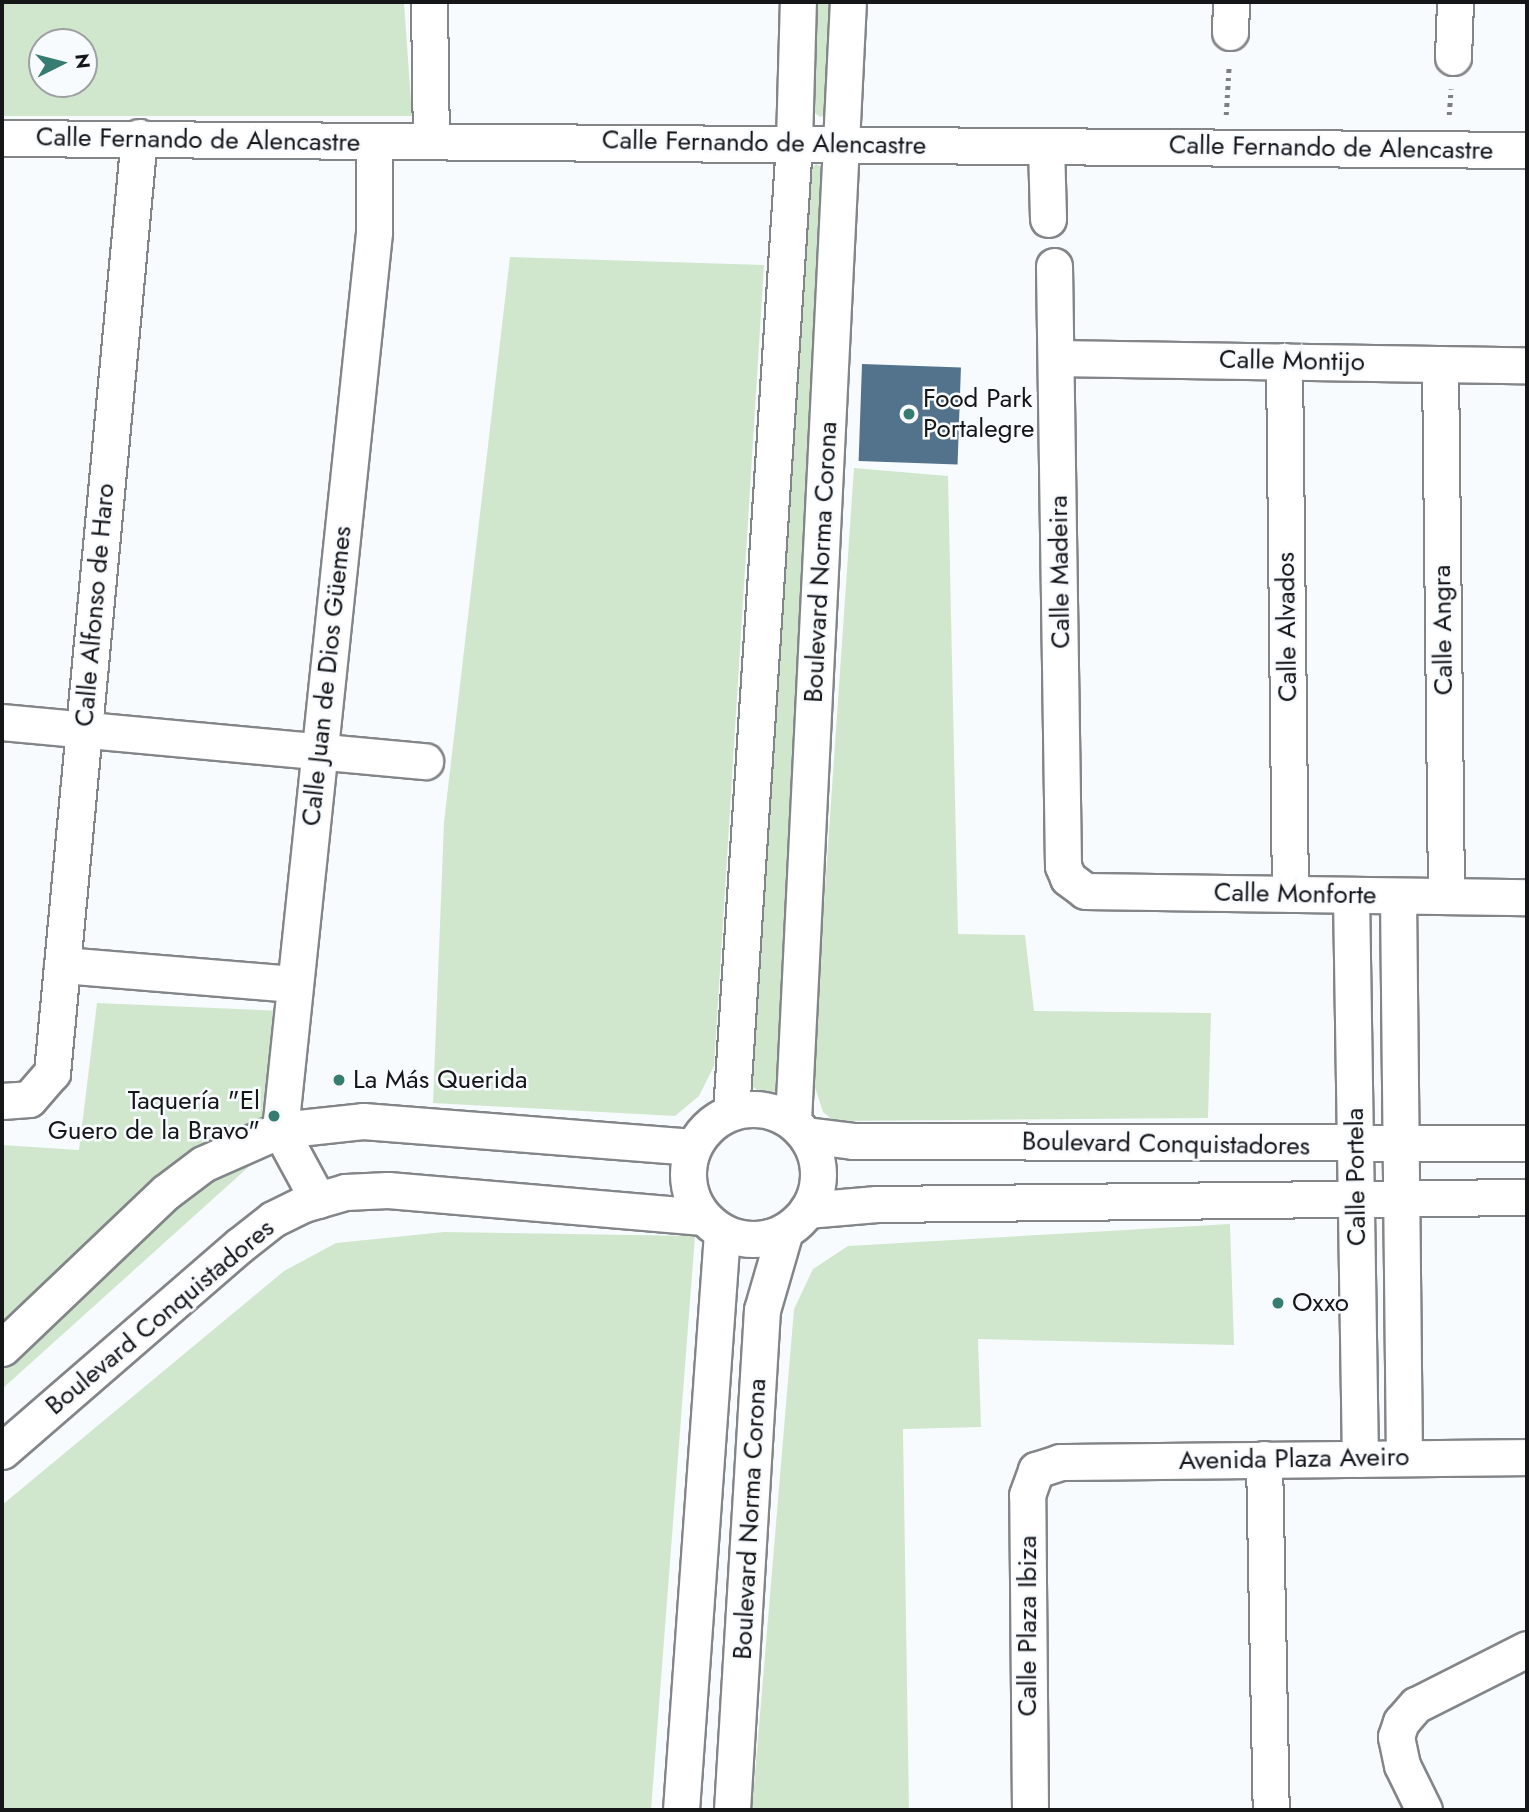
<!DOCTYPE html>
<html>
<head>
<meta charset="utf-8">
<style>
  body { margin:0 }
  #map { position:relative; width:1529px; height:1812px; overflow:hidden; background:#f8fbfe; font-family:Jost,sans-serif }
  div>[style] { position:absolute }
  .green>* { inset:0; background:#d0e7ce }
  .building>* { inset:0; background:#53728b; transform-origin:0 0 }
  .path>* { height:4.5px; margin-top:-2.25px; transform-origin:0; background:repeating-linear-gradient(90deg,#7c7e80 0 3.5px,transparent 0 8.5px) }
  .roads { filter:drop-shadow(2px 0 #838689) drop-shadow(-2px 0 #838689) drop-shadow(0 2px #838689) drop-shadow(0 -2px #838689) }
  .minor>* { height:35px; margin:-17.5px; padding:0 17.5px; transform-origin:17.5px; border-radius:17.5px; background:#fff }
  .minor>.ring { margin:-17.5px; padding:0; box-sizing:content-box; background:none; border:35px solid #fff; border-radius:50% }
  .dots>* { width:19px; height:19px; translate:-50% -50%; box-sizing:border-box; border:4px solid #f8fbfe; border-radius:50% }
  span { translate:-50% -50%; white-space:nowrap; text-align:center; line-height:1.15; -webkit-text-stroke:5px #f8fbfe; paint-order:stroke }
  .street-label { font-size:26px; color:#151617 }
  .poi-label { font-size:26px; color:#151617 }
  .left { translate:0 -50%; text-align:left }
  .right { translate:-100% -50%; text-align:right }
  .frame { position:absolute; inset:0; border:4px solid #151617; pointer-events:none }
  .north { position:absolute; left:28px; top:28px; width:70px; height:70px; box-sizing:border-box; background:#f8fbfe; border:2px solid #9d9fa2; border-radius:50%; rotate:84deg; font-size:19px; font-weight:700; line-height:28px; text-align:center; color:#151617 }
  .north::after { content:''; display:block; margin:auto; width:24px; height:32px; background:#377c71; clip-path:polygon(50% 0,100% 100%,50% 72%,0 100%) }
</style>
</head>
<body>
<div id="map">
  <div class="green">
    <div style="clip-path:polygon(evenodd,2px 2px,404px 2px,412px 116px,2px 116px,2px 2px,84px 42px,84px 84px,42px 84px,42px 42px,84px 42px)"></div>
    <div style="clip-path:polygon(814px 2px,836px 2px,829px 112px,820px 117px,811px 110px)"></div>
    <div style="clip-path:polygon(816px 164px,832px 172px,776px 1091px,764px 1095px,749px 1084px,809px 171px)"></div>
    <div style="clip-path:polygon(510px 257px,764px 265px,714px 1066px,699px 1096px,675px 1116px,433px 1103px,444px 822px)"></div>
    <div style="clip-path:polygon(854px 468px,948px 476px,958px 934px,1025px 935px,1034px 1011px,1211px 1013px,1208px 1118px,834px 1121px,823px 1112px,812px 1078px)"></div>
    <div style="clip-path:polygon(97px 1003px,283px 1011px,264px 1153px,2px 1389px,2px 1145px,79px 1150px)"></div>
    <div style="clip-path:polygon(1230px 1224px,1234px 1345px,978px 1339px,981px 1427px,903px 1429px,909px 1810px,752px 1810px,794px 1309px,813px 1269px,848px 1246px)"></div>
    <div style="clip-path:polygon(444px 1232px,695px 1236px,651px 1810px,2px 1810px,2px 1505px,284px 1271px,336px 1243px)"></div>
  </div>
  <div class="building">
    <div style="left:862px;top:364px;width:99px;height:97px;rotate:2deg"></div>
  </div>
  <div class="path">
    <div style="left:1226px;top:115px;width:50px;rotate:-86.6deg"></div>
    <div style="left:1449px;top:115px;width:26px;rotate:-86deg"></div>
  </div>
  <div class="roads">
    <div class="minor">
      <div style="left:429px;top:2px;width:138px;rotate:89.2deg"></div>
      <div style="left:1230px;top:32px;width:30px;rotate:-88deg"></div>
      <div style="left:1453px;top:57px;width:55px;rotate:-87.9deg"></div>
      <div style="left:2px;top:138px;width:1525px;rotate:0.45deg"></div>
      <div style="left:1046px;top:146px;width:73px;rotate:88.4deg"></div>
      <div style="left:1054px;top:266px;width:600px;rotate:89.14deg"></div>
      <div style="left:1063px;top:866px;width:13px;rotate:67deg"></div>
      <div style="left:1068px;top:878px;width:21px;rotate:37deg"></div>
      <div style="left:1085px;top:891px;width:442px;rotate:0.8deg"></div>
      <div style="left:1056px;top:358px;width:471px;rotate:0.9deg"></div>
      <div style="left:1284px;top:361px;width:533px;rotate:89.36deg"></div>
      <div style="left:1440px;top:364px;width:532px;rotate:89.35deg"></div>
      <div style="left:2px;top:722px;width:425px;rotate:5.3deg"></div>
      <div style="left:1351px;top:895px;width:564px;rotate:89.09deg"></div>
      <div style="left:1398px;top:896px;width:562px;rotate:89.39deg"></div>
      <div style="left:62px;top:965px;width:233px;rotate:4.7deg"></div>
      <div style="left:2px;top:1101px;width:27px;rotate:-4deg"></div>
      <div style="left:29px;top:1099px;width:35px;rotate:-49deg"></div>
      <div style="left:52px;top:1073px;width:940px;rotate:-84.69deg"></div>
      <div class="ring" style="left:688px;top:1109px;width:95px;height:95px"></div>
      <div style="left:731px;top:1112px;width:972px;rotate:-86.28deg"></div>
      <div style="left:794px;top:142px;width:140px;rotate:-88.4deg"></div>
      <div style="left:793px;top:1121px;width:1120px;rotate:-87.19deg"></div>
      <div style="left:806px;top:1135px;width:47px;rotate:7.3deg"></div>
      <div style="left:853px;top:1141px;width:674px;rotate:0.17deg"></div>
      <div style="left:318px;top:1200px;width:80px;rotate:-118.5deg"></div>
      <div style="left:280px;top:1130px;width:903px;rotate:-84.02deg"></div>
      <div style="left:374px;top:232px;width:90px;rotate:-90deg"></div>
      <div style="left:807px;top:1210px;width:70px;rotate:-4.9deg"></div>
      <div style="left:877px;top:1204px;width:650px;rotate:-0.62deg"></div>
      <div style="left:2px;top:1348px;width:226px;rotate:-43.6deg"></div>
      <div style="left:166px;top:1192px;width:46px;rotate:-37.1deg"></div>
      <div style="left:203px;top:1164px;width:84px;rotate:-23.8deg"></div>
      <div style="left:280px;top:1130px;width:83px;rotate:-6.2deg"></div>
      <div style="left:363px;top:1121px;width:331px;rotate:4.5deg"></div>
      <div style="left:2px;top:1451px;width:315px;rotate:-40.9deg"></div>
      <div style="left:240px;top:1245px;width:42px;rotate:-38.2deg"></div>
      <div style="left:273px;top:1219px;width:34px;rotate:-26deg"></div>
      <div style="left:304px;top:1204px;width:43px;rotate:-16.3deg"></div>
      <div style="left:345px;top:1192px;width:43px;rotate:-2.7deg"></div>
      <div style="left:388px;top:1190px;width:316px;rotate:4.9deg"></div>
      <div style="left:1264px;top:1459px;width:351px;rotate:88.9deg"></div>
      <div style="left:681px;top:1810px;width:579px;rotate:-85.94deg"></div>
      <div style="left:732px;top:1810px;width:501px;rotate:-86.57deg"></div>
      <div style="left:762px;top:1310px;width:82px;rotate:-73.8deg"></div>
      <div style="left:1030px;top:1810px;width:315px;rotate:-90.5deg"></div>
      <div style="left:1027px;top:1495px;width:27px;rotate:-70deg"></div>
      <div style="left:1036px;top:1470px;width:25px;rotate:-18deg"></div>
      <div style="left:1060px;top:1462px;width:467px;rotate:-0.6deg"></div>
      <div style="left:1424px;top:1810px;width:50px;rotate:-116.1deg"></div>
      <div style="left:1402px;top:1765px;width:29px;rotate:-102deg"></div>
      <div style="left:1396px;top:1737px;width:16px;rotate:-72deg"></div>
      <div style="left:1401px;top:1722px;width:23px;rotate:-49deg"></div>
      <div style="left:1416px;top:1705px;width:124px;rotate:-26.8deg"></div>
    </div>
  </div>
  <div class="dots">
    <div style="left:909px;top:414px;background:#377c71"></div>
    <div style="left:339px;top:1080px;background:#377c71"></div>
    <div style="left:274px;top:1116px;background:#377c71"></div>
    <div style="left:1278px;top:1303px;background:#377c71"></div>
  </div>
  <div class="street-label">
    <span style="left:198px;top:140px;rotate:1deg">Calle Fernando de Alencastre</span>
    <span style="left:764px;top:143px;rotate:1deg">Calle Fernando de Alencastre</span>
    <span style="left:1331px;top:148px;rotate:1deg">Calle Fernando de Alencastre</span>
    <span style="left:1292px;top:361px;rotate:1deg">Calle Montijo</span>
    <span style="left:821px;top:562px;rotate:-87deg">Boulevard Norma Corona</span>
    <span style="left:1060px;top:572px;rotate:-91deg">Calle Madeira</span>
    <span style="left:95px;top:605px;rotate:-85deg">Calle Alfonso de Haro</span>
    <span style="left:1287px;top:627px;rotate:-91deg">Calle Alvados</span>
    <span style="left:1443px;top:630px;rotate:-91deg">Calle Angra</span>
    <span style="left:327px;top:676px;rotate:-84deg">Calle Juan de Dios Güemes</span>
    <span style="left:1295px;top:894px;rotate:1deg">Calle Monforte</span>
    <span style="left:1166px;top:1144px;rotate:1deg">Boulevard Conquistadores</span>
    <span style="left:1356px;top:1177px;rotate:-91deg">Calle Portela</span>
    <span style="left:160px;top:1317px;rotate:-40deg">Boulevard Conquistadores</span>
    <span style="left:1294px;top:1459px;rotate:-1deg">Avenida Plaza Aveiro</span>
    <span style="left:750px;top:1519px;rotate:-87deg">Boulevard Norma Corona</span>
    <span style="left:1028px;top:1626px;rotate:-90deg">Calle Plaza Ibiza</span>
  </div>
  <div class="poi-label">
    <span class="left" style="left:923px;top:414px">Food Park<br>Portalegre</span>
    <span class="left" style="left:353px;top:1080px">La Más Querida</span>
    <span class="right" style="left:260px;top:1116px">Taquería "El<br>Guero de la Bravo"</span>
    <span class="left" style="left:1292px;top:1303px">Oxxo</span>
  </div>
  <div class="frame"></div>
  <div class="north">N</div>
</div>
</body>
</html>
